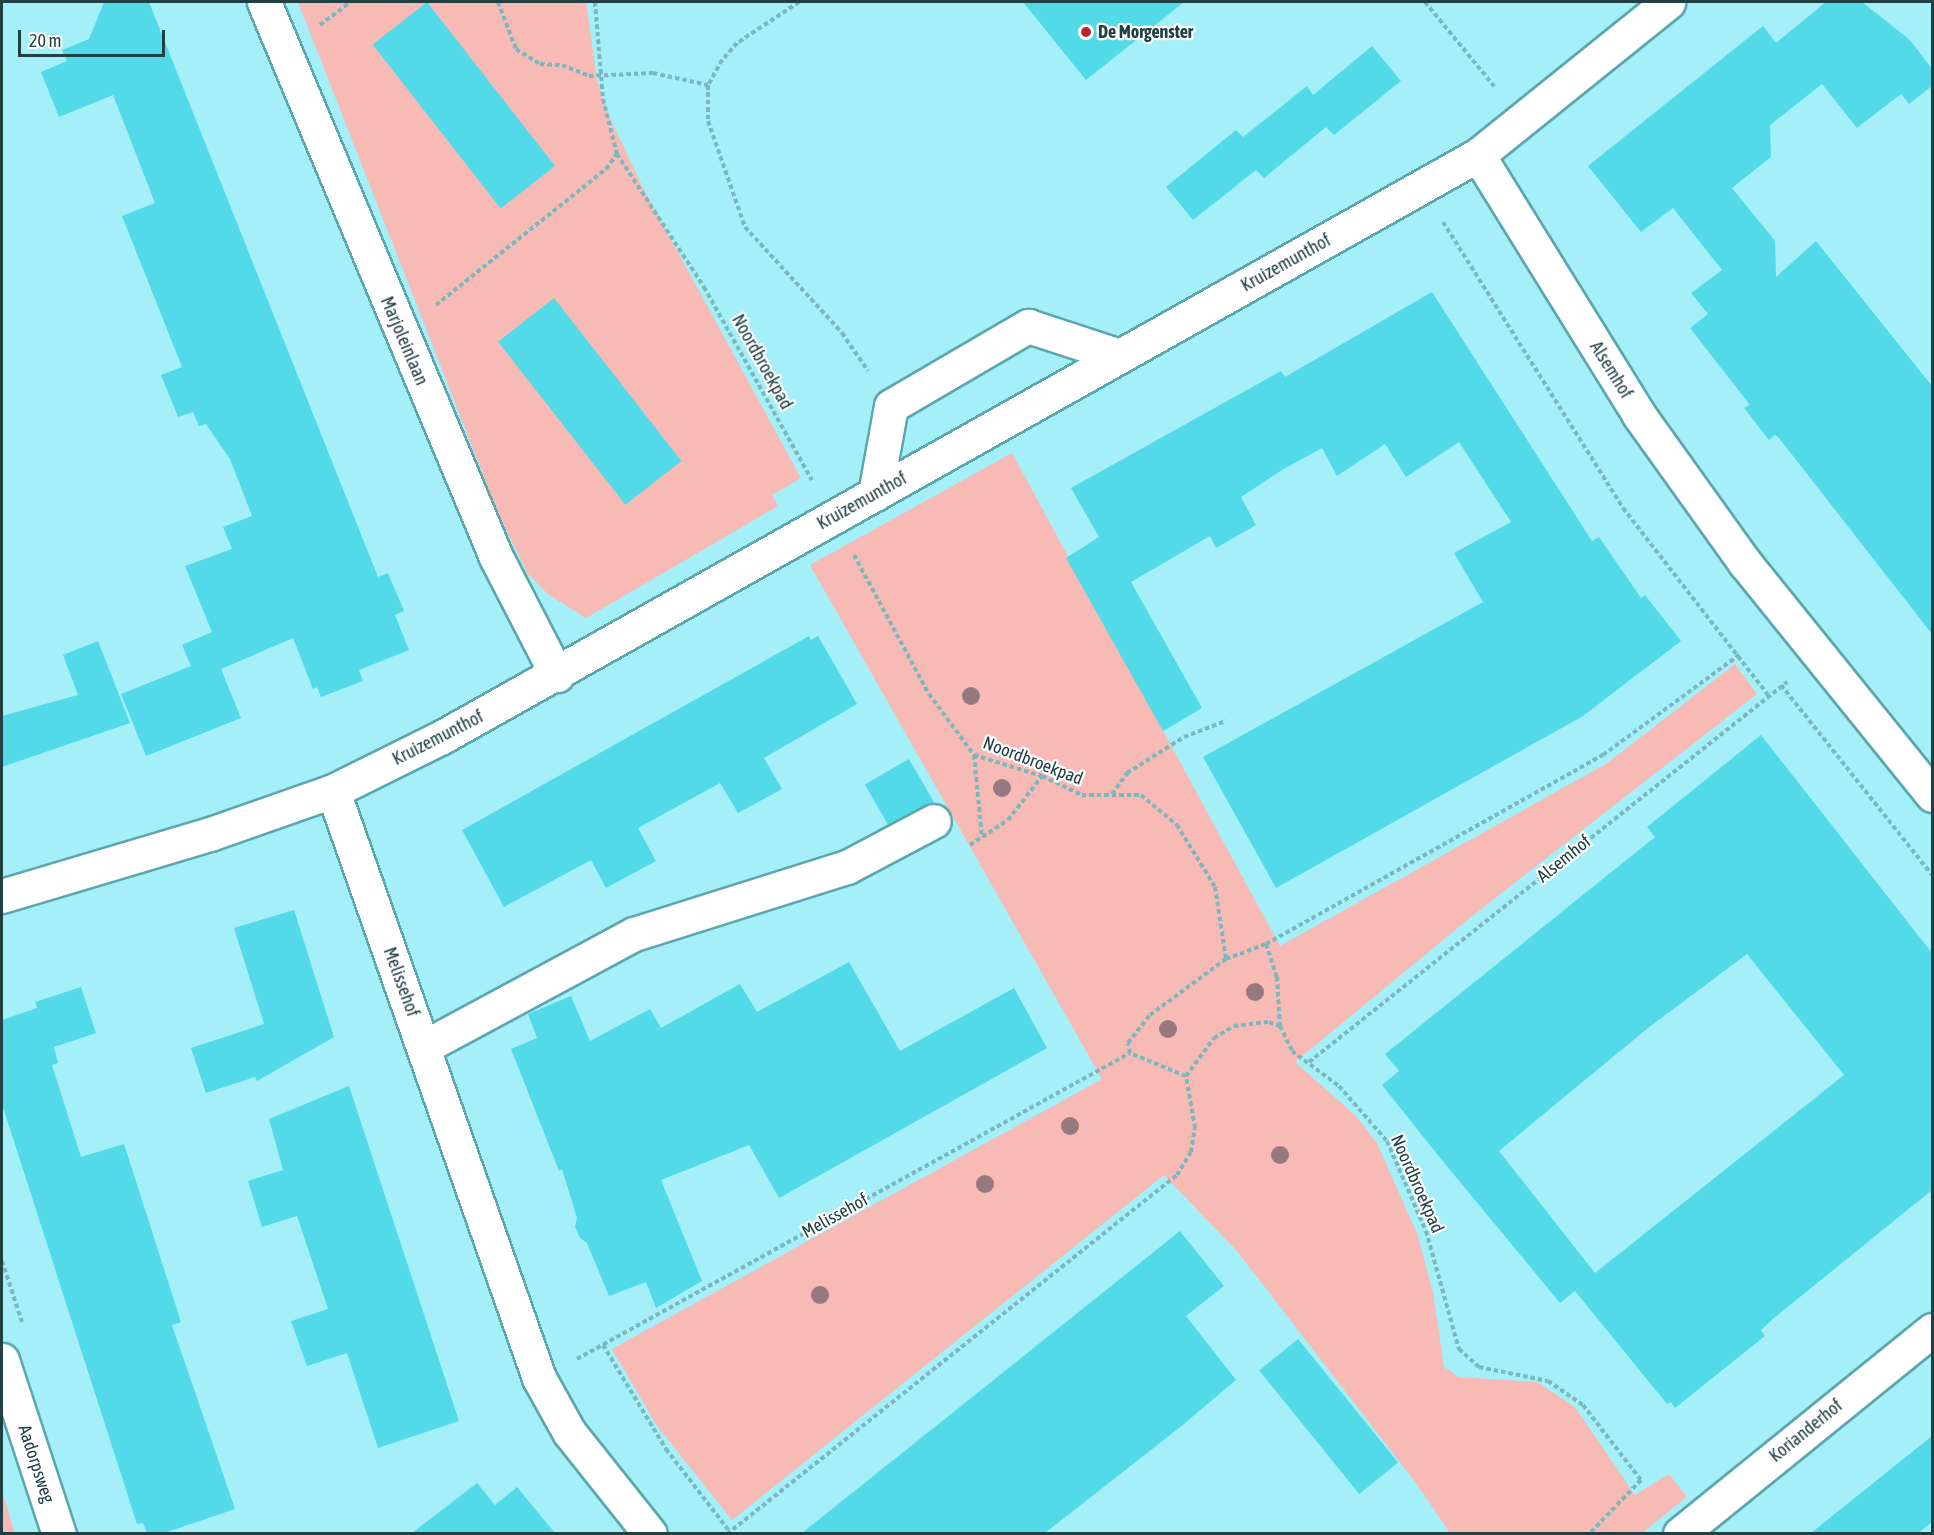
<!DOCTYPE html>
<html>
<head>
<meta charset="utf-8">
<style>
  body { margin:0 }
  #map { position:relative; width:1934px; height:1535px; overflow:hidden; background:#a5eff8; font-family:"Asap Condensed",sans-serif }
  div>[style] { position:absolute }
  .green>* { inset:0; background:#f7bab4 }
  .building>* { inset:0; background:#52dae8; transform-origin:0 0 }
  .path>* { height:4px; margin-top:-2px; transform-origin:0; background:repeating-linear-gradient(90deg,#7bb7be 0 4.5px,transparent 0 7.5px) }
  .roads { filter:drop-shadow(2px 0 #5ca6ae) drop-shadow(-2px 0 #5ca6ae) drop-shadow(0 2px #5ca6ae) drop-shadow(0 -2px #5ca6ae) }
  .minor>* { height:33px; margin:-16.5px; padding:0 16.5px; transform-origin:16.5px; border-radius:16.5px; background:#fff }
  .trees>* { width:18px; height:18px; margin:-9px; border-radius:50%; background:#967980 }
  .dots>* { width:16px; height:16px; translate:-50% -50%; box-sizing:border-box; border:3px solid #fff; border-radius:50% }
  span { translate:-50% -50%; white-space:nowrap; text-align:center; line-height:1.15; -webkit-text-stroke:4.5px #fff; paint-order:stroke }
  .poi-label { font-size:18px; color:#214044; font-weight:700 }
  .left { translate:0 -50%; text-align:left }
  .street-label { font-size:18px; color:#214044 }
  .frame { position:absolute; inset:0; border:3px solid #214044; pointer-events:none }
  .scale { position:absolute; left:18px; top:30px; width:147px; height:27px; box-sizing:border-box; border:3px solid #214044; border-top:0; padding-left:8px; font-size:18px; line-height:21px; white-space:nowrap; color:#214044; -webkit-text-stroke:4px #fff; paint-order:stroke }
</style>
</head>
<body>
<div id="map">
  <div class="green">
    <div style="clip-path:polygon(298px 2px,586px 2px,597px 80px,610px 118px,644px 190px,801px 478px,772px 495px,778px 506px,586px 618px,549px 595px,528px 574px,499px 515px)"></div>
    <div style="clip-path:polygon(1012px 453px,1280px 946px,1606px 764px,1735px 664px,1757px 694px,1476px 913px,1295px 1062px,1356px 1116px,1377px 1143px,1418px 1236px,1433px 1293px,1444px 1367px,1459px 1377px,1537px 1382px,1575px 1407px,1635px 1495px,1669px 1474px,1687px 1497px,1642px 1533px,1450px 1533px,1416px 1483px,1237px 1251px,1164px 1175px,732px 1520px,657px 1426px,612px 1349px,1102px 1079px,810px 565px)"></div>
    <div style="clip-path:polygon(2px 1491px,15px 1533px,2px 1533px)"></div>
  </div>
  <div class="building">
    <div style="clip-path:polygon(104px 2px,149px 2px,378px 577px,388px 573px,404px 611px,395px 615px,409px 650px,359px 670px,363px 681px,321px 697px,317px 687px,313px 689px,293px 638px,221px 669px,241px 718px,146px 756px,121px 694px,191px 666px,182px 645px,212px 632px,185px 566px,232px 549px,223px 527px,252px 516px,230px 459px,206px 424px,199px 426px,193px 412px,178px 417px,161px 375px,182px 367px,122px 216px,155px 203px,113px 95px,59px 117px,41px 72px,67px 61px,62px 50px,89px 39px)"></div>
    <div style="left:427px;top:2px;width:208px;height:69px;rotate:52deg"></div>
    <div style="clip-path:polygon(1023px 2px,1184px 2px,1086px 80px)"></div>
    <div style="clip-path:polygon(1826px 2px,1862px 2px,1910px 40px,1932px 69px,1932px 86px,1909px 104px,1901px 94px,1857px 128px,1822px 84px,1770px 125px,1771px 157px,1732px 188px,1775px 241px,1776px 277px,1816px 241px,1932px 386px,1932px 634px,1779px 438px,1775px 435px,1769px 440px,1744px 408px,1750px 405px,1690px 328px,1708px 314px,1691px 293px,1722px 270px,1673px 208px,1641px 232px,1588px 166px,1763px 26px,1776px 43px)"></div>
    <div style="clip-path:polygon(1372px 46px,1401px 81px,1334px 135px,1326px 127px,1264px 178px,1256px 170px,1193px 220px,1166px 187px,1236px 130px,1243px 137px,1307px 86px,1313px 95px)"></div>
    <div style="clip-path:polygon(1432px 292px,1592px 541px,1599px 537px,1641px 598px,1645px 595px,1681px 641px,1583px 716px,1276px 888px,1203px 757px,1483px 602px,1454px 553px,1511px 522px,1459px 442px,1406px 477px,1385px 444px,1337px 476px,1322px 448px,1282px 470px,1241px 497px,1256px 525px,1216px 548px,1210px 536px,1131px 582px,1202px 708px,1163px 731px,1066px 558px,1099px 537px,1071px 488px,1281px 371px,1285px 377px)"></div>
    <div style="left:554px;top:298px;width:207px;height:71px;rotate:52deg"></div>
    <div style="clip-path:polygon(809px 636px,811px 640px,818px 636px,857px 704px,764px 758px,782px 789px,738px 813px,720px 783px,638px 828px,656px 861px,606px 888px,591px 860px,504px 907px,462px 830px)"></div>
    <div style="clip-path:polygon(98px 641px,130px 723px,2px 767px,2px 716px,78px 695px,63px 655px)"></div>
    <div style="clip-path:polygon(evenodd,1761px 735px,1932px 953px,1932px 1190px,1774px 1318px,1761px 1330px,1765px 1336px,1675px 1408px,1671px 1402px,1667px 1404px,1575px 1291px,1560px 1303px,1441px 1159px,1382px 1085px,1399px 1071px,1385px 1054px,1655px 837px,1647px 827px,1761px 735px,1747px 954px,1844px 1075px,1595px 1273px,1499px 1151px,1648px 1028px,1747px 954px)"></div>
    <div style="left:909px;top:759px;width:50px;height:51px;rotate:60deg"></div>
    <div style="clip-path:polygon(294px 910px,334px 1037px,257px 1081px,255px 1077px,206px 1093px,191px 1048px,264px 1024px,234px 928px)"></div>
    <div style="clip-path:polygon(849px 962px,900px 1051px,1014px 988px,1047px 1048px,779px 1198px,749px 1145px,661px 1180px,702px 1281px,656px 1308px,646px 1282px,609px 1296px,587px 1243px,580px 1238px,575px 1227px,577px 1218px,562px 1169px,559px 1171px,511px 1049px,537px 1038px,528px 1014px,571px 996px,590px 1041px,650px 1009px,661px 1028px,740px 984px,757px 1012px)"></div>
    <div style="clip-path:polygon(81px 987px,96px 1033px,54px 1047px,58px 1063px,52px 1065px,81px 1157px,124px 1144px,181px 1322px,172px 1325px,235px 1509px,164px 1533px,147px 1533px,143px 1523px,137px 1524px,2px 1104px,2px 1020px,37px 1008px,35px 1002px)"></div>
    <div style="clip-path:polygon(349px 1086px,459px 1421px,378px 1448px,347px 1353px,307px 1366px,291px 1321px,328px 1309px,297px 1216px,262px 1227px,248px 1181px,283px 1170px,269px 1119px)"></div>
    <div style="clip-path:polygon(1180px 1231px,1224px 1286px,1186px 1316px,1236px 1380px,1179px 1428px,1045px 1533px,802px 1533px)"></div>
    <div style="left:1298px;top:1339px;width:159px;height:50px;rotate:51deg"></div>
    <div style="clip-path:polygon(1932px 1436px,1932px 1522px,1918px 1533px,1811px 1533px)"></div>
    <div style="clip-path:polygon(477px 1483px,495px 1505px,517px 1487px,555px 1533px,412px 1533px)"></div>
  </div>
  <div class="path">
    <div style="left:498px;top:2px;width:50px;rotate:69deg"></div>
    <div style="left:516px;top:49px;width:28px;rotate:32deg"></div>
    <div style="left:540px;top:64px;width:22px;rotate:3deg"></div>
    <div style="left:562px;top:65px;width:29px;rotate:22deg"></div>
    <div style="left:589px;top:76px;width:64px;rotate:-2.7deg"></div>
    <div style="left:653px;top:73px;width:56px;rotate:12.3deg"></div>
    <div style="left:595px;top:2px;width:97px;rotate:85.3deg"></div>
    <div style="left:603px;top:99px;width:57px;rotate:75.7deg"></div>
    <div style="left:617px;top:154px;width:159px;rotate:56.8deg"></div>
    <div style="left:704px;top:287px;width:221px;rotate:60.8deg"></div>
    <div style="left:799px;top:2px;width:74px;rotate:146.5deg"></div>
    <div style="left:737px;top:43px;width:23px;rotate:131deg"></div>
    <div style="left:722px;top:60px;width:29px;rotate:119deg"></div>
    <div style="left:708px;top:85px;width:36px;rotate:90deg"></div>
    <div style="left:708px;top:121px;width:112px;rotate:70.8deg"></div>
    <div style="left:745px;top:227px;width:144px;rotate:47.5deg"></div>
    <div style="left:842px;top:333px;width:46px;rotate:55.6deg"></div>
    <div style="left:1425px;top:2px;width:109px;rotate:50.6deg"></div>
    <div style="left:320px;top:25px;width:38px;rotate:-37deg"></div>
    <div style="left:1443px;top:222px;width:338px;rotate:57.8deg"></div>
    <div style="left:1623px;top:508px;width:238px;rotate:52.2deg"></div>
    <div style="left:436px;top:305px;width:218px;rotate:-38.7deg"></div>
    <div style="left:606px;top:169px;width:19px;rotate:-54deg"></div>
    <div style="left:854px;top:555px;width:158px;rotate:61.7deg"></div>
    <div style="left:929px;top:694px;width:76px;rotate:53.6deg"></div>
    <div style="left:974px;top:755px;width:71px;rotate:17.2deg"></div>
    <div style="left:1042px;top:776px;width:44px;rotate:25.4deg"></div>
    <div style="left:1082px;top:795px;width:59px"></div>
    <div style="left:1141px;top:795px;width:47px;rotate:39.8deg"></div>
    <div style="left:1177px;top:825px;width:73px;rotate:58.5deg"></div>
    <div style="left:1215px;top:887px;width:73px;rotate:81.3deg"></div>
    <div style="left:1226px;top:959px;width:43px;rotate:-20.6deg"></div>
    <div style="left:1266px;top:944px;width:35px;rotate:72deg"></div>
    <div style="left:1277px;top:977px;width:49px;rotate:86.5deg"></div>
    <div style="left:1280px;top:1026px;width:28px;rotate:64deg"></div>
    <div style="left:1292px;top:1051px;width:59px;rotate:36.7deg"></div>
    <div style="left:1339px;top:1086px;width:73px;rotate:48.9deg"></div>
    <div style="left:1387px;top:1141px;width:98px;rotate:66.6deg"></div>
    <div style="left:1426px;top:1231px;width:123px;rotate:74.4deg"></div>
    <div style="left:1459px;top:1349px;width:27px;rotate:42deg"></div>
    <div style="left:1479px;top:1367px;width:70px;rotate:11.5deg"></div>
    <div style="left:1548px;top:1381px;width:42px;rotate:34.4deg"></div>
    <div style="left:1583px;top:1405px;width:95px;rotate:52.3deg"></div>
    <div style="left:1641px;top:1480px;width:75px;rotate:133.9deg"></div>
    <div style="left:1781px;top:685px;width:243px;rotate:51.5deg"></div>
    <div style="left:974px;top:755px;width:83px;rotate:84.5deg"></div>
    <div style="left:1112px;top:794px;width:26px;rotate:-54deg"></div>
    <div style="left:1127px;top:773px;width:67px;rotate:-32.3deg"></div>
    <div style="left:1184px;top:737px;width:45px;rotate:-20.9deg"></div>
    <div style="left:970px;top:845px;width:45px;rotate:-33.3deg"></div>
    <div style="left:1008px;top:820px;width:56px;rotate:-52.3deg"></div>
    <div style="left:1266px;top:944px;width:386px;rotate:-29.3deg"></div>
    <div style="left:1603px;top:755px;width:169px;rotate:-36.3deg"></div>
    <div style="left:1309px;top:1062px;width:611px;rotate:-38.48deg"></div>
    <div style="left:1186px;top:1076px;width:47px;rotate:-53.6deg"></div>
    <div style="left:1214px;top:1038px;width:23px;rotate:-31deg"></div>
    <div style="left:1234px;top:1026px;width:35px;rotate:-7deg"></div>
    <div style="left:1269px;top:1022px;width:12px;rotate:20deg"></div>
    <div style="left:2px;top:1261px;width:64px;rotate:71.8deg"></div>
    <div style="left:603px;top:1345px;width:122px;rotate:58.8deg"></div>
    <div style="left:666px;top:1449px;width:105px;rotate:52.4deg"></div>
    <div style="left:577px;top:1359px;width:632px;rotate:-28.96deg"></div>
    <div style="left:727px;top:1534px;width:576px;rotate:-38.58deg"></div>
    <div style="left:1177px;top:1175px;width:27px;rotate:-59deg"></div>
    <div style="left:1191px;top:1152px;width:24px;rotate:-81deg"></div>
    <div style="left:1195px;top:1128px;width:53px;rotate:-99.8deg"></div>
    <div style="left:1186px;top:1076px;width:61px;rotate:-157.7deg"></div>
    <div style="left:1130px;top:1053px;width:10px;rotate:-101deg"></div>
    <div style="left:1128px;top:1043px;width:36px;rotate:-52deg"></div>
    <div style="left:1150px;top:1015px;width:94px;rotate:-36.4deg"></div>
  </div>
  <div class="roads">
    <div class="minor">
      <div style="left:264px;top:2px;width:602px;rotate:67.31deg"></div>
      <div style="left:496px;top:557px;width:133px;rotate:62.7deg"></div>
      <div style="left:1478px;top:155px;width:306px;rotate:58.2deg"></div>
      <div style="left:1639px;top:415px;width:182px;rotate:54.4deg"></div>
      <div style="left:1745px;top:563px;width:298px;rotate:51.1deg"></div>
      <div style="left:875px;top:494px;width:89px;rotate:-79.7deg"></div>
      <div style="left:891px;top:406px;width:159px;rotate:-30.3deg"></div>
      <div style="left:1028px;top:326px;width:97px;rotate:18.1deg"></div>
      <div style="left:333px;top:791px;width:622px;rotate:70.66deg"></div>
      <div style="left:539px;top:1378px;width:62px;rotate:60.9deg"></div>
      <div style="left:569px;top:1432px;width:130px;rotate:51.5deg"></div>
      <div style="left:2px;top:896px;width:217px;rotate:-16.6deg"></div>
      <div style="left:210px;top:834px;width:130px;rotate:-19.3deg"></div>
      <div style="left:333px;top:791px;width:122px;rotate:-26.4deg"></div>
      <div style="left:442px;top:737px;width:1188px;rotate:-29.33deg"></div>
      <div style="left:1478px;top:155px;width:244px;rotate:-38.8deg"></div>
      <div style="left:424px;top:1047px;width:238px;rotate:-28.3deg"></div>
      <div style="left:634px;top:934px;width:223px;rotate:-17.5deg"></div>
      <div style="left:847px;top:867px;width:98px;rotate:-27.9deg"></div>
      <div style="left:2px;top:1360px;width:183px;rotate:71.9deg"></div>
      <div style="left:1680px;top:1534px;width:324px;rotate:-39deg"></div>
    </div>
  </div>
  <div class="trees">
    <div style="left:971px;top:696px"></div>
    <div style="left:1002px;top:788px"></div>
    <div style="left:1255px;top:992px"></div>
    <div style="left:1168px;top:1029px"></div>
    <div style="left:1070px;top:1126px"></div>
    <div style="left:1280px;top:1155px"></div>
    <div style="left:985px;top:1184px"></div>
    <div style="left:820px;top:1295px"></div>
  </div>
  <div class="dots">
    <div style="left:1086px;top:32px;background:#b5252a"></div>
  </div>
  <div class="poi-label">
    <span class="left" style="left:1098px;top:32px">De Morgenster</span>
  </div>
  <div class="street-label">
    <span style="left:1286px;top:263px;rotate:-29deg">Kruizemunthof</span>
    <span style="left:404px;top:341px;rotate:67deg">Marjoleinlaan</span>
    <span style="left:762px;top:362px;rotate:61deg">Noordbroekpad</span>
    <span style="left:1611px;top:370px;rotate:58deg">Alsemhof</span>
    <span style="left:862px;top:501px;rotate:-29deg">Kruizemunthof</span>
    <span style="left:438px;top:738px;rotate:-27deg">Kruizemunthof</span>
    <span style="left:1033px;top:761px;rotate:21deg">Noordbroekpad</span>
    <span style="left:1564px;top:859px;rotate:-39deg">Alsemhof</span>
    <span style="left:401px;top:982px;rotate:70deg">Melissehof</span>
    <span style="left:1417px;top:1184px;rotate:66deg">Noordbroekpad</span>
    <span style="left:835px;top:1216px;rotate:-29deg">Melissehof</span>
    <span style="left:1806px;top:1431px;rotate:-39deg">Korianderhof</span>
    <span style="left:36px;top:1464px;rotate:72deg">Aadorpsweg</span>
  </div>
  <div class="frame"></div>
  <div class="scale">20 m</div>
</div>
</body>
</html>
